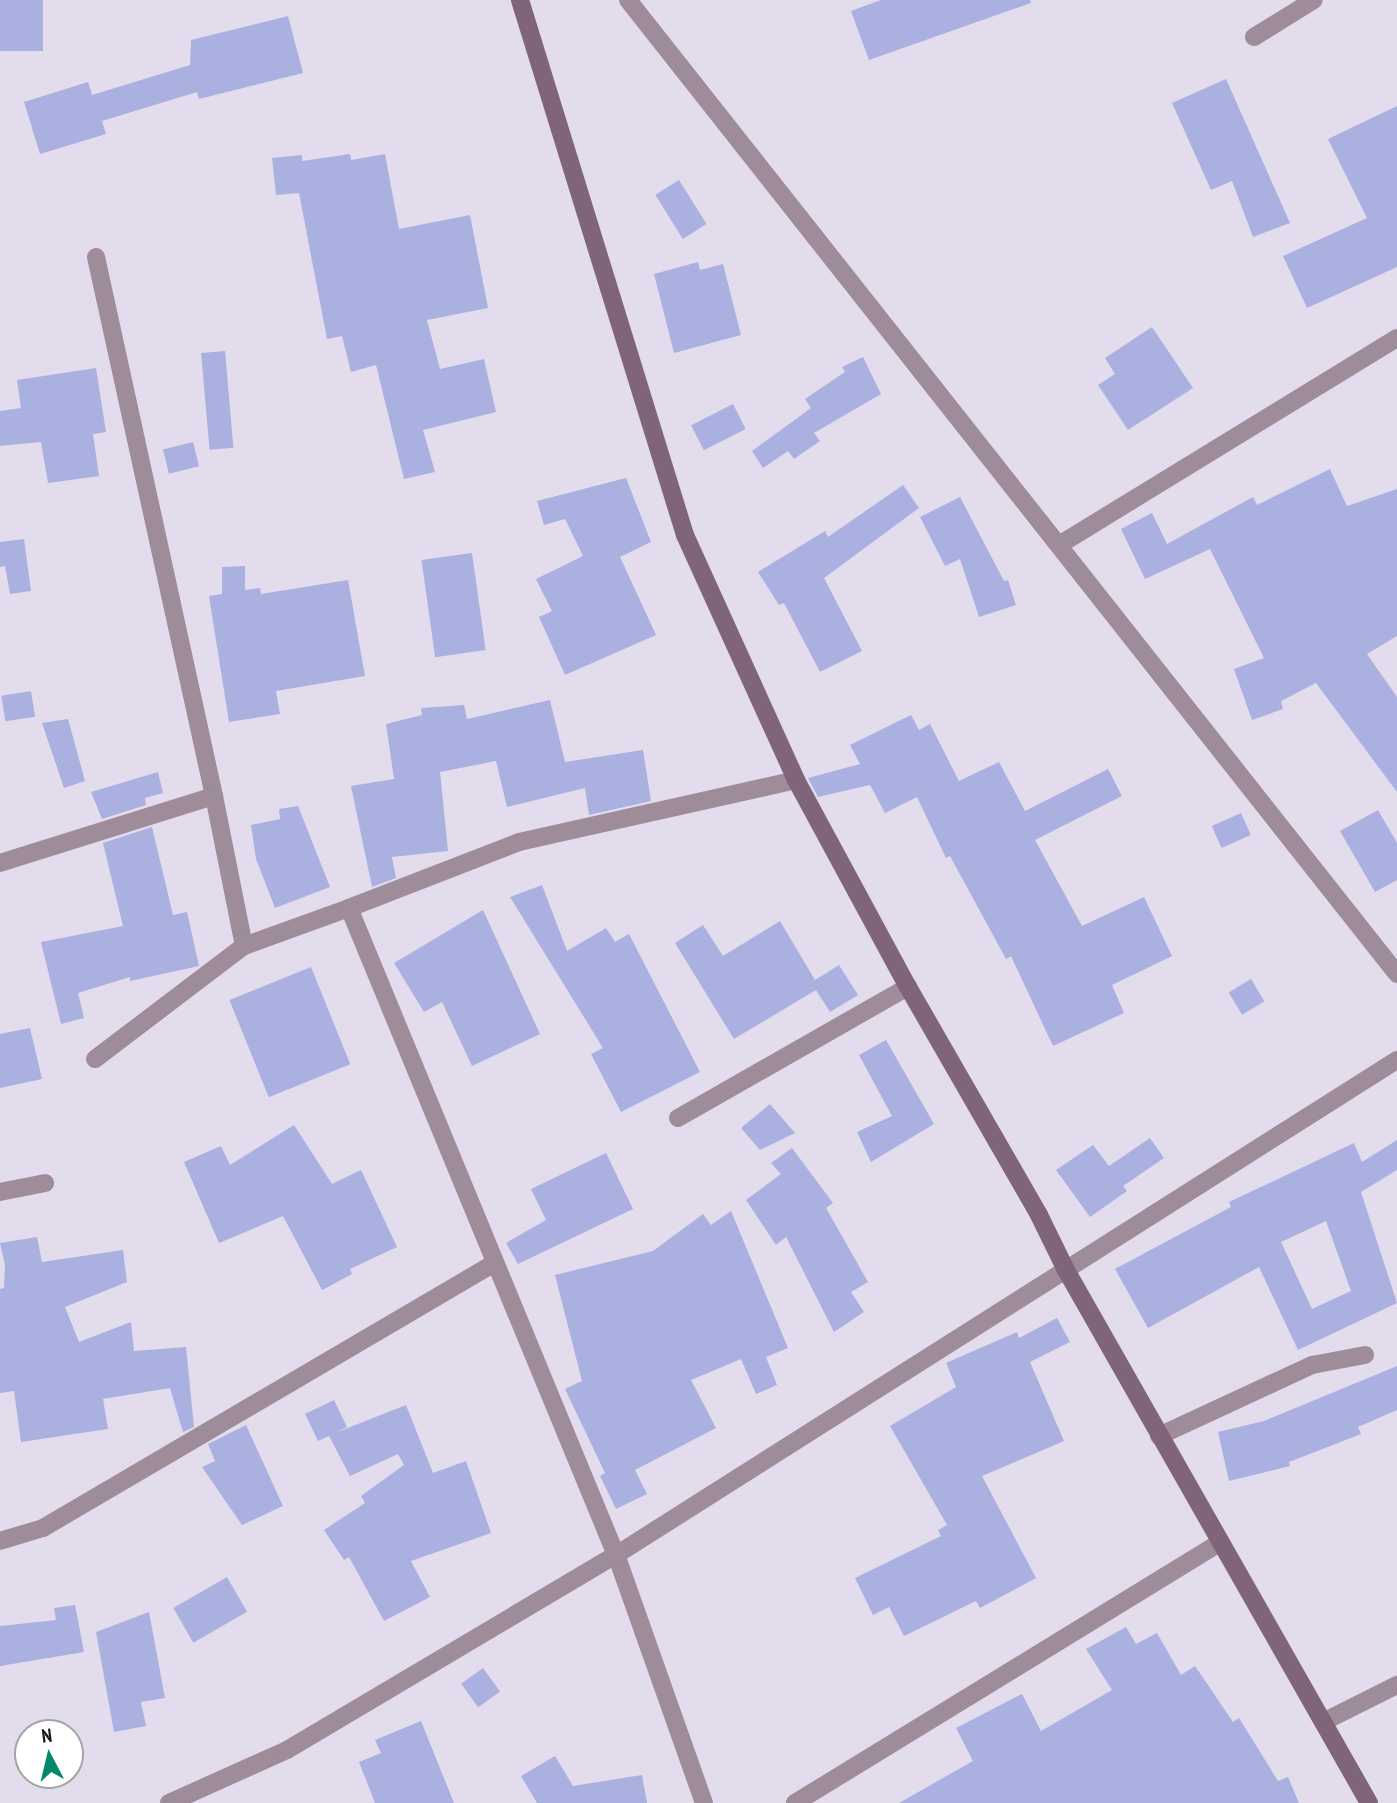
<!DOCTYPE html>
<html>
<head>
<meta charset="utf-8">
<style>
  body { margin:0 }
  #map { position:relative; width:1397px; height:1803px; overflow:hidden; background:#e3dcec; font-family:"PT Sans Narrow",sans-serif }
  div>[style] { position:absolute }
  .building>* { inset:0; background:#aab0e0; transform-origin:0 0 }
  .lane>* { height:18px; margin:-9px; padding:0 9px; transform-origin:9px; border-radius:9px; background:#9f8c9b }
  .street>* { height:18px; margin:-9px; padding:0 9px; transform-origin:9px; border-radius:9px; background:#9f8c9b }
  .secondary>* { height:18px; margin:-9px; padding:0 9px; transform-origin:9px; border-radius:9px; background:#7f647a }
  span { translate:-50% -50%; white-space:nowrap; text-align:center; line-height:1.15; -webkit-text-stroke:5px #fff; paint-order:stroke }
  .north { position:absolute; left:14px; top:1719px; width:70px; height:70px; box-sizing:border-box; background:#fff; border:2px solid #a4a3a5; border-radius:50%; rotate:353deg; font-size:19px; font-weight:700; line-height:28px; text-align:center; color:#1b181e }
  .north::after { content:''; display:block; margin:auto; width:24px; height:32px; background:#05896d; clip-path:polygon(50% 0,100% 100%,50% 72%,0 100%) }
</style>
</head>
<body>
<div id="map">
  <div class="building">
    <div style="left:0;top:0;width:43px;height:51px"></div>
    <div style="clip-path:polygon(881px 0,1030px 0,1031px 3px,869px 60px,851px 11px)"></div>
    <div style="clip-path:polygon(288px 16px,303px 73px,199px 99px,197px 92px,102px 121px,106px 134px,40px 154px,24px 102px,88px 82px,92px 95px,190px 65px,191px 40px)"></div>
    <div style="clip-path:polygon(1226px 79px,1290px 223px,1253px 237px,1232px 181px,1211px 190px,1172px 103px)"></div>
    <div style="clip-path:polygon(1397px 106px,1397px 267px,1307px 308px,1283px 256px,1367px 218px,1328px 139px)"></div>
    <div style="clip-path:polygon(350px 154px,351px 160px,385px 154px,399px 229px,470px 215px,488px 308px,427px 320px,440px 369px,484px 359px,496px 412px,423px 430px,435px 472px,404px 479px,376px 365px,351px 372px,342px 336px,327px 339px,299px 193px,276px 195px,272px 158px,302px 155px,302px 161px)"></div>
    <div style="left:679px;top:180px;width:52px;height:28px;rotate:58deg"></div>
    <div style="clip-path:polygon(698px 262px,700px 270px,723px 264px,741px 335px,674px 353px,654px 274px)"></div>
    <div style="clip-path:polygon(1152px 327px,1193px 388px,1128px 430px,1098px 385px,1115px 374px,1105px 358px)"></div>
    <div style="left:225px;top:351px;width:97px;height:24px;rotate:85deg"></div>
    <div style="clip-path:polygon(863px 357px,881px 394px,814px 433px,820px 441px,794px 459px,788px 451px,763px 468px,752px 451px,811px 408px,805px 399px,845px 372px,842px 367px)"></div>
    <div style="clip-path:polygon(96px 368px,106px 432px,93px 434px,99px 476px,48px 483px,41px 442px,0 446px,0 411px,21px 408px,17px 380px)"></div>
    <div style="left:733px;top:404px;width:28px;height:47px;rotate:63deg"></div>
    <div style="left:193px;top:442px;width:25px;height:31px;rotate:76deg"></div>
    <div style="clip-path:polygon(1330px 469px,1347px 506px,1397px 489px,1397px 636px,1367px 654px,1397px 697px,1397px 792px,1316px 683px,1281px 701px,1283px 709px,1252px 720px,1234px 669px,1264px 658px,1210px 549px,1145px 579px,1121px 529px,1152px 513px,1167px 544px,1253px 497px,1257px 505px)"></div>
    <div style="clip-path:polygon(626px 478px,651px 542px,620px 557px,656px 635px,565px 675px,539px 617px,552px 611px,536px 579px,583px 556px,565px 519px,544px 525px,537px 501px)"></div>
    <div style="clip-path:polygon(903px 485px,919px 508px,824px 578px,862px 651px,820px 672px,784px 603px,779px 605px,758px 572px,825px 531px,828px 537px)"></div>
    <div style="clip-path:polygon(960px 497px,1004px 581px,1008px 580px,1016px 605px,979px 617px,960px 559px,945px 566px,920px 517px)"></div>
    <div style="clip-path:polygon(24px 539px,31px 591px,10px 594px,5px 566px,0 567px,0 542px)"></div>
    <div style="left:472px;top:553px;width:98px;height:51px;rotate:82deg"></div>
    <div style="clip-path:polygon(245px 566px,245px 590px,260px 588px,261px 594px,348px 580px,365px 676px,276px 691px,280px 714px,229px 722px,209px 596px,222px 594px,222px 567px)"></div>
    <div style="left:31px;top:691px;width:26px;height:30px;rotate:81deg"></div>
    <div style="clip-path:polygon(550px 700px,565px 762px,643px 750px,651px 801px,589px 815px,585px 788px,507px 807px,496px 761px,440px 772px,448px 851px,392px 857px,396px 878px,372px 887px,351px 786px,394px 779px,386px 724px,422px 715px,421px 708px,464px 705px,467px 719px)"></div>
    <div style="clip-path:polygon(911px 715px,919px 730px,930px 724px,959px 781px,999px 762px,1025px 811px,1108px 769px,1122px 796px,1035px 840px,1082px 926px,1144px 897px,1172px 956px,1112px 985px,1124px 1013px,1053px 1046px,1011px 956px,1006px 959px,950px 856px,946px 858px,917px 797px,885px 813px,870px 785px,818px 797px,808px 778px,860px 764px,850px 745px)"></div>
    <div style="clip-path:polygon(68px 719px,85px 781px,64px 788px,42px 723px)"></div>
    <div style="clip-path:polygon(158px 772px,163px 793px,145px 798px,146px 805px,102px 819px,91px 792px)"></div>
    <div style="clip-path:polygon(298px 806px,330px 887px,275px 908px,256px 859px,251px 825px,280px 819px,279px 809px)"></div>
    <div style="clip-path:polygon(1378px 810px,1397px 843px,1397px 880px,1375px 892px,1340px 831px)"></div>
    <div style="left:1241px;top:813px;width:24px;height:32px;rotate:66deg"></div>
    <div style="clip-path:polygon(152px 827px,173px 915px,187px 912px,199px 966px,130px 981px,130px 977px,78px 993px,84px 1018px,61px 1024px,41px 942px,123px 926px,103px 843px)"></div>
    <div style="clip-path:polygon(542px 885px,567px 951px,606px 928px,615px 942px,629px 934px,700px 1072px,621px 1112px,591px 1054px,603px 1048px,510px 897px)"></div>
    <div style="clip-path:polygon(483px 910px,540px 1034px,472px 1066px,442px 1002px,424px 1012px,394px 963px)"></div>
    <div style="clip-path:polygon(780px 921px,815px 980px,839px 965px,858px 995px,830px 1012px,816px 990px,734px 1039px,675px 943px,703px 925px,723px 956px)"></div>
    <div style="left:311px;top:967px;width:105px;height:88px;rotate:68deg"></div>
    <div style="left:1251px;top:979px;width:26px;height:26px;rotate:59deg"></div>
    <div style="clip-path:polygon(30px 1028px,42px 1079px,0 1088px,0 1034px)"></div>
    <div style="clip-path:polygon(886px 1040px,934px 1124px,871px 1162px,857px 1132px,892px 1116px,859px 1055px)"></div>
    <div style="clip-path:polygon(770px 1104px,795px 1133px,760px 1150px,741px 1128px)"></div>
    <div style="clip-path:polygon(294px 1125px,332px 1184px,361px 1170px,397px 1247px,350px 1269px,352px 1274px,322px 1290px,283px 1216px,219px 1243px,184px 1162px,221px 1146px,230px 1165px)"></div>
    <div style="clip-path:polygon(1150px 1138px,1164px 1158px,1123px 1186px,1127px 1191px,1090px 1217px,1056px 1170px,1093px 1145px,1109px 1166px)"></div>
    <div style="clip-path:polygon(evenodd,1397px 1140px,1397px 1170px,1361px 1192px,1397px 1303px,1298px 1350px,1259px 1267px,1148px 1328px,1115px 1269px,1231px 1207px,1229px 1202px,1354px 1143px,1362px 1162px,1397px 1140px,1326px 1221px,1351px 1291px,1312px 1309px,1281px 1242px,1326px 1221px)"></div>
    <div style="clip-path:polygon(792px 1148px,833px 1203px,826px 1208px,868px 1282px,851px 1292px,864px 1312px,834px 1332px,786px 1237px,776px 1245px,746px 1200px,781px 1174px,771px 1163px)"></div>
    <div style="clip-path:polygon(606px 1153px,633px 1209px,518px 1264px,506px 1243px,546px 1220px,531px 1189px)"></div>
    <div style="clip-path:polygon(731px 1211px,788px 1348px,766px 1357px,777px 1385px,756px 1394px,741px 1359px,691px 1380px,716px 1428px,635px 1470px,647px 1494px,616px 1509px,600px 1476px,605px 1473px,565px 1389px,582px 1381px,555px 1275px,653px 1251px,703px 1214px,711px 1225px)"></div>
    <div style="clip-path:polygon(37px 1237px,42px 1262px,123px 1250px,127px 1282px,65px 1307px,79px 1342px,131px 1322px,134px 1351px,186px 1347px,194px 1427px,183px 1432px,170px 1388px,103px 1399px,108px 1429px,21px 1442px,14px 1391px,0 1393px,0 1289px,4px 1288px,5px 1265px,0 1243px)"></div>
    <div style="clip-path:polygon(1057px 1318px,1070px 1342px,1030px 1362px,1064px 1441px,982px 1476px,1036px 1578px,980px 1608px,976px 1601px,904px 1636px,889px 1607px,873px 1615px,855px 1578px,941px 1536px,938px 1530px,947px 1525px,890px 1426px,956px 1387px,946px 1363px,1017px 1332px,1019px 1338px)"></div>
    <div style="clip-path:polygon(1397px 1366px,1397px 1410px,1358px 1427px,1361px 1434px,1289px 1462px,1290px 1466px,1229px 1481px,1218px 1432px,1264px 1421px)"></div>
    <div style="clip-path:polygon(334px 1400px,347px 1427px,335px 1433px,406px 1405px,433px 1473px,466px 1461px,491px 1533px,411px 1561px,430px 1597px,384px 1621px,349px 1557px,344px 1560px,324px 1530px,365px 1503px,361px 1496px,404px 1465px,398px 1454px,350px 1476px,329px 1436px,318px 1441px,305px 1414px)"></div>
    <div style="clip-path:polygon(246px 1425px,283px 1506px,242px 1525px,202px 1467px,215px 1461px,208px 1444px)"></div>
    <div style="left:227px;top:1577px;width:40px;height:62px;rotate:60deg"></div>
    <div style="clip-path:polygon(75px 1605px,84px 1652px,0 1666px,0 1626px,56px 1620px,54px 1608px)"></div>
    <div style="clip-path:polygon(149px 1612px,165px 1698px,141px 1702px,146px 1726px,114px 1732px,96px 1632px)"></div>
    <div style="clip-path:polygon(1126px 1627px,1136px 1644px,1157px 1633px,1181px 1675px,1195px 1666px,1233px 1722px,1239px 1718px,1278px 1781px,1288px 1777px,1299px 1803px,899px 1803px,973px 1761px,956px 1728px,1022px 1694px,1041px 1731px,1112px 1690px,1086px 1649px)"></div>
    <div style="left:483px;top:1668px;width:29px;height:27px;rotate:54deg"></div>
    <div style="clip-path:polygon(421px 1721px,454px 1803px,375px 1803px,359px 1762px,381px 1753px,375px 1740px)"></div>
    <div style="clip-path:polygon(555px 1756px,573px 1786px,642px 1775px,647px 1803px,537px 1803px,521px 1776px)"></div>
  </div>
  <div class="lane">
    <div style="left:1159px;top:1436px;width:169px;rotate:-24.9deg"></div>
    <div style="left:1312px;top:1365px;width:54px;rotate:-10.7deg"></div>
  </div>
  <div class="street">
    <div style="left:628px;top:0;width:1241px;rotate:51.71deg"></div>
    <div style="left:1254px;top:37px;width:70px;rotate:-31.7deg"></div>
    <div style="left:96px;top:257px;width:552px;rotate:77.65deg"></div>
    <div style="left:1059px;top:545px;width:396px;rotate:-31.5deg"></div>
    <div style="left:0;top:863px;width:224px;rotate:-17.4deg"></div>
    <div style="left:214px;top:796px;width:153px;rotate:78.7deg"></div>
    <div style="left:95px;top:1059px;width:187px;rotate:-37.2deg"></div>
    <div style="left:244px;top:946px;width:112px;rotate:-19.9deg"></div>
    <div style="left:678px;top:1118px;width:265px;rotate:-29.7deg"></div>
    <div style="left:0;top:1192px;width:46px;rotate:-11.3deg"></div>
    <div style="left:0;top:1541px;width:45px;rotate:-16.8deg"></div>
    <div style="left:43px;top:1528px;width:522px;rotate:-30.4deg"></div>
    <div style="left:1323px;top:1722px;width:83px;rotate:-26.6deg"></div>
    <div style="left:169px;top:1803px;width:129px;rotate:-24.2deg"></div>
    <div style="left:287px;top:1750px;width:382px;rotate:-30.7deg"></div>
    <div style="left:616px;top:1555px;width:925px;rotate:-32.37deg"></div>
    <div style="left:704px;top:1803px;width:263px;rotate:-109.5deg"></div>
    <div style="left:616px;top:1555px;width:700px;rotate:-112.42deg"></div>
    <div style="left:349px;top:908px;width:182px;rotate:-21.2deg"></div>
    <div style="left:519px;top:842px;width:284px;rotate:-12.6deg"></div>
    <div style="left:795px;top:1803px;width:498px;rotate:-31.5deg"></div>
  </div>
  <div class="secondary">
    <div style="left:520px;top:0;width:560px;rotate:72.86deg"></div>
    <div style="left:685px;top:535px;width:269px;rotate:65.6deg"></div>
    <div style="left:796px;top:780px;width:235px;rotate:61.6deg"></div>
    <div style="left:908px;top:987px;width:263px;rotate:60.1deg"></div>
    <div style="left:1039px;top:1215px;width:61px;rotate:63.9deg"></div>
    <div style="left:1066px;top:1270px;width:613px;rotate:60.38deg"></div>
  </div>
  <div class="north">N</div>
</div>
</body>
</html>
